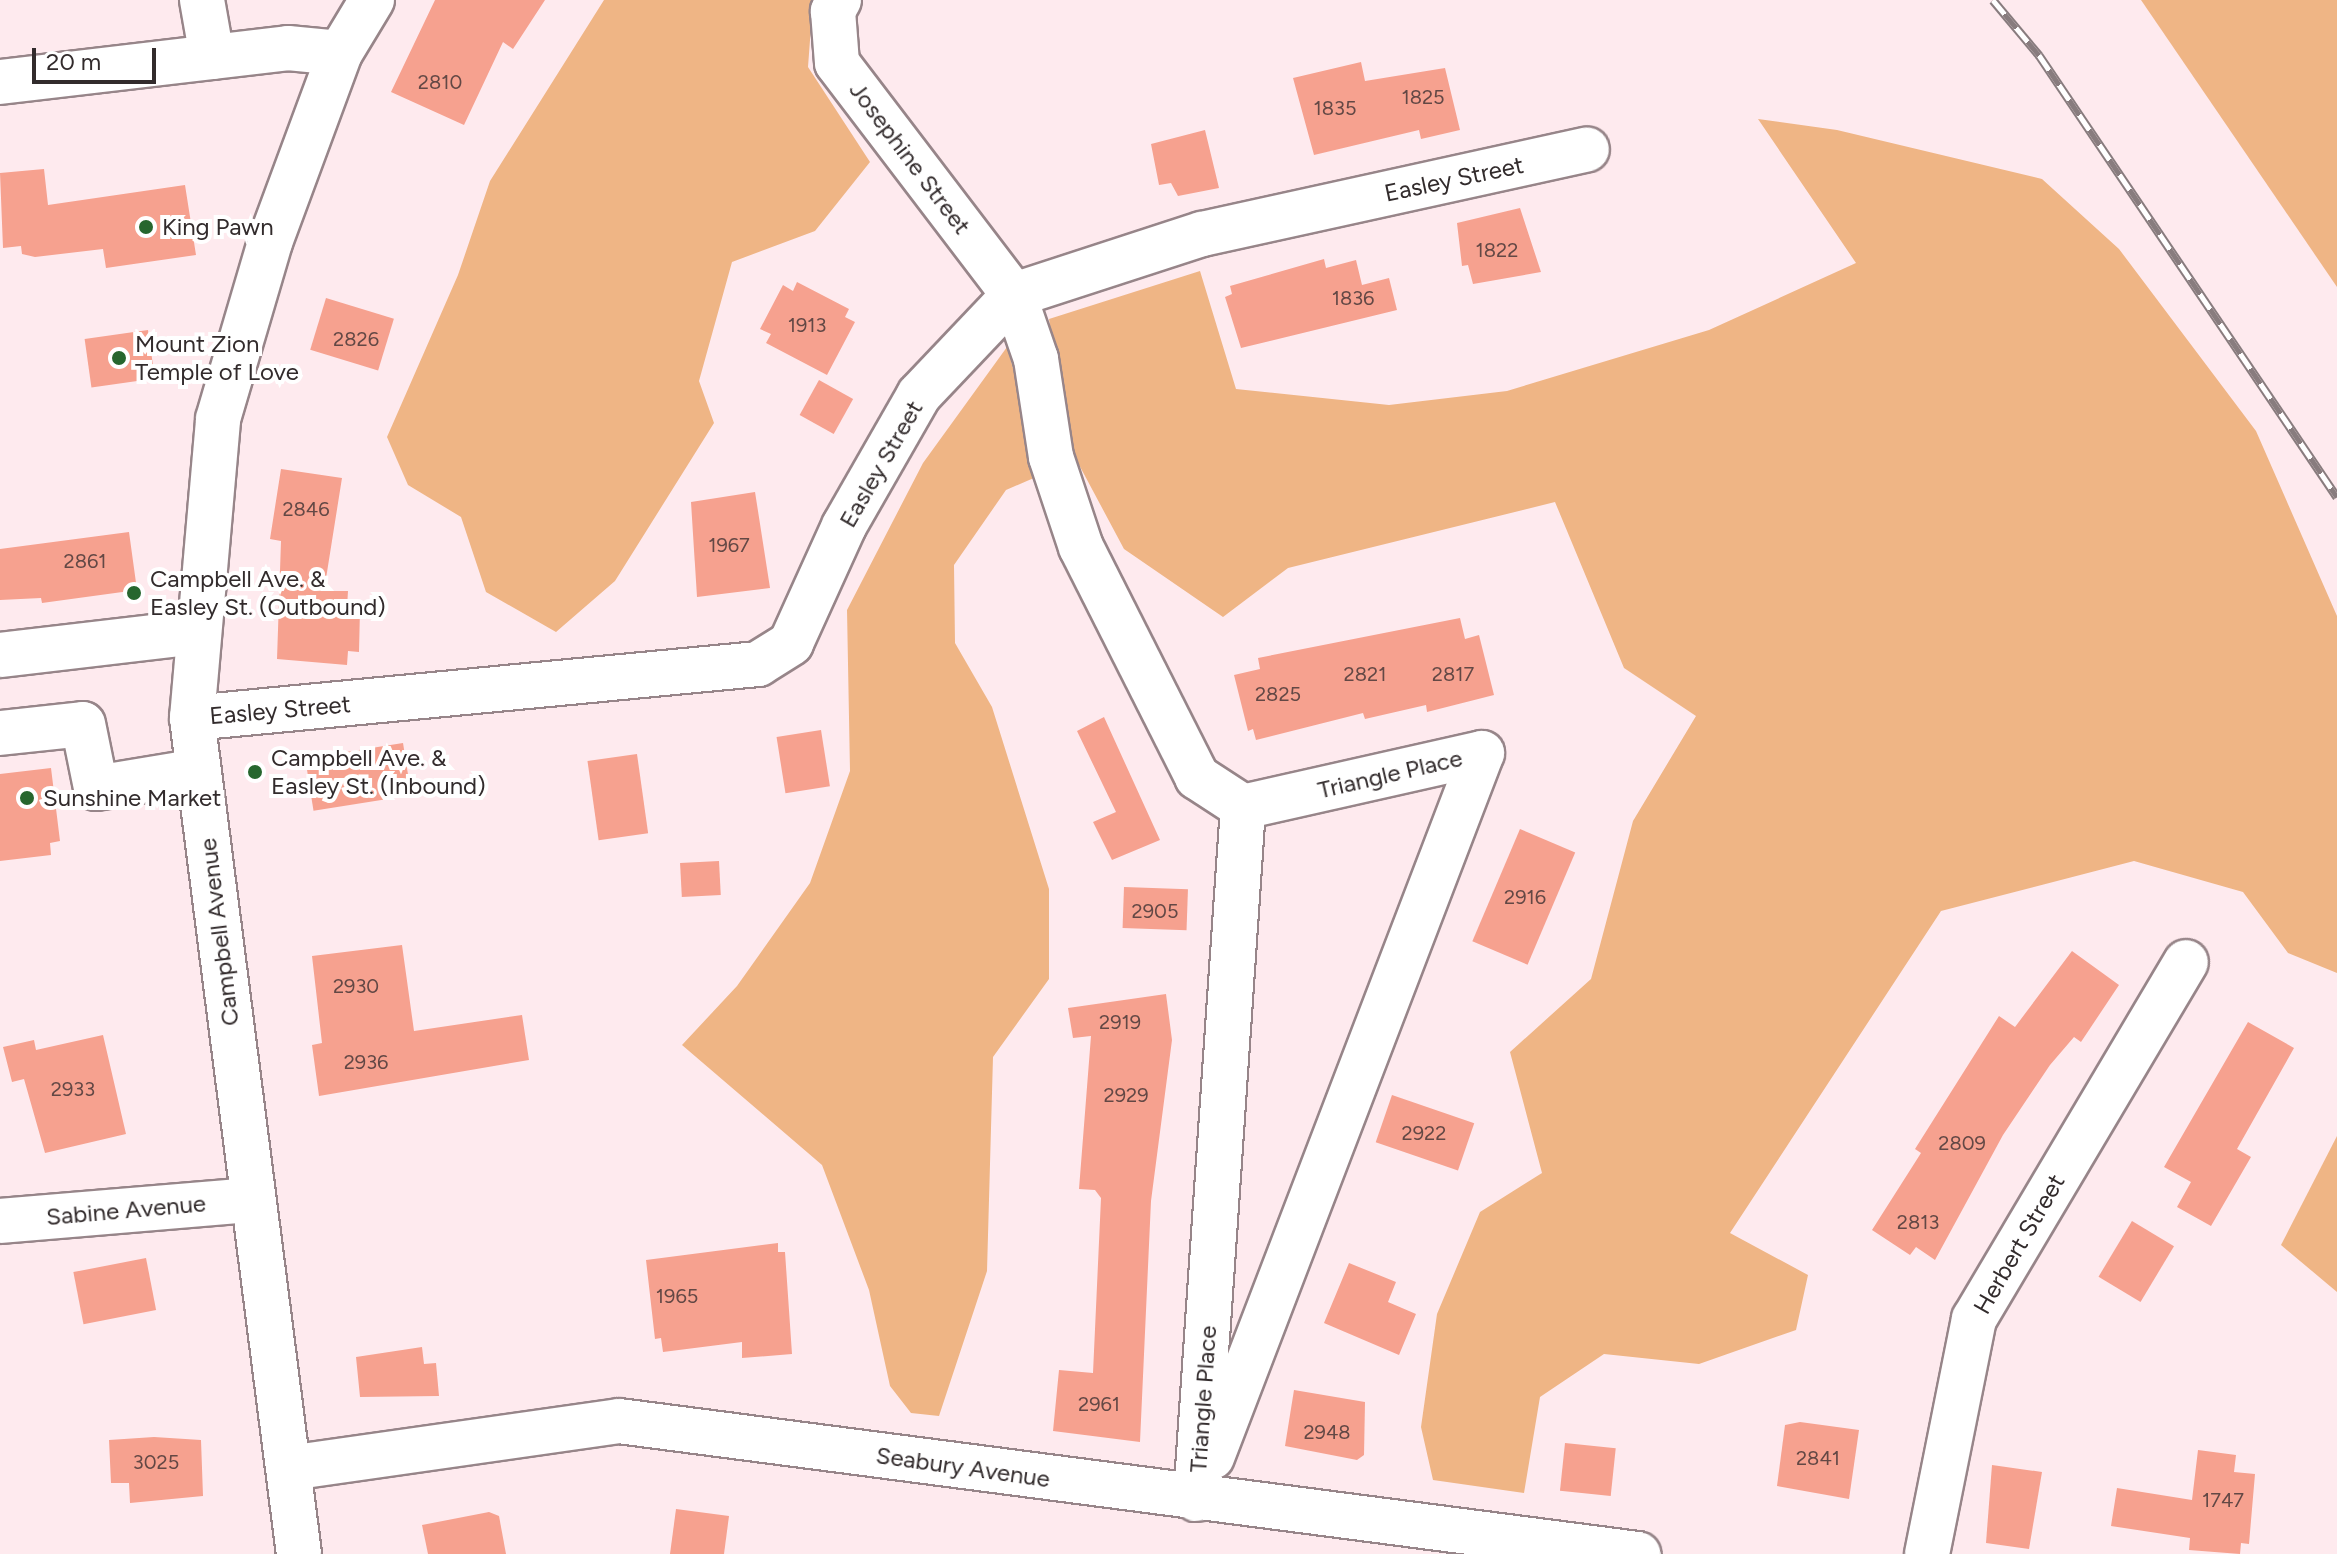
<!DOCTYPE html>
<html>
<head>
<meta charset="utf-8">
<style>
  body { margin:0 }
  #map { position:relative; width:2337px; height:1554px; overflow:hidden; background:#feeaee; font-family:Figtree,sans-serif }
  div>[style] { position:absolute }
  .green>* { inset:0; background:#efb585 }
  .building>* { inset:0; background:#f6a18f; transform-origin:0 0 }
  .roads { filter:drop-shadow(2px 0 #978589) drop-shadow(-2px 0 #978589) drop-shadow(0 2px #978589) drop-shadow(0 -2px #978589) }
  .minor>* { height:44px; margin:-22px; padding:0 22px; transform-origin:22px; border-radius:22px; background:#fff }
  .major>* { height:44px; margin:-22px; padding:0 22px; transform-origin:22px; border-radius:22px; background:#fff }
  .rail>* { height:9px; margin-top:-4.5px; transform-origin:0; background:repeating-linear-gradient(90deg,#fff 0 18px,#887c7e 0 36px); box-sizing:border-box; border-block:2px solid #887c7e }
  .dots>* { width:22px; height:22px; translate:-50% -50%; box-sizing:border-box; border:4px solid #fff; border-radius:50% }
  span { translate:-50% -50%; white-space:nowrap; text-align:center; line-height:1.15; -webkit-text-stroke:8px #fff; paint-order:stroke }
  .number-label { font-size:20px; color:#634845 }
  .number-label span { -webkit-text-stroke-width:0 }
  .street-label { font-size:24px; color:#322b2c }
  .poi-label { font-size:24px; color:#322b2c }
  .left { translate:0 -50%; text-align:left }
  .scale { position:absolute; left:32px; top:48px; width:124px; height:36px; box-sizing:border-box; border:4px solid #322b2c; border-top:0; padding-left:10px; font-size:24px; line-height:28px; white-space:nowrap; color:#322b2c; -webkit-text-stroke:6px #fff; paint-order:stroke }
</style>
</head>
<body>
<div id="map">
  <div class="green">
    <div style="clip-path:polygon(604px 0,813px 0,808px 67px,870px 162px,815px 231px,732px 262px,699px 381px,714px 423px,615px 581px,556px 632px,486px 592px,461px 517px,408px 485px,387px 437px,458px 275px,490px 181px)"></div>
    <div style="clip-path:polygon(2141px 0,2337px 0,2337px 287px)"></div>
    <div style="clip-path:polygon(1758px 119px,1837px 130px,2042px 179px,2119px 249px,2256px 431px,2337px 616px,2337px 973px,2288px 953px,2243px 892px,2134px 861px,1941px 911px,1730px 1233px,1808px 1275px,1796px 1330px,1699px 1364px,1604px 1354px,1540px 1397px,1524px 1493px,1433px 1480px,1421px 1427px,1437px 1314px,1480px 1212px,1542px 1173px,1510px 1052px,1591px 979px,1633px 821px,1696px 716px,1624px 668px,1555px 502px,1288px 568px,1223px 617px,1124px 549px,1069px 446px,1049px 319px,1200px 271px,1236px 389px,1389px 405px,1507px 391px,1709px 330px,1856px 263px)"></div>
    <div style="clip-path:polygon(1007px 347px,1043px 474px,1006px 490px,954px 565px,955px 643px,992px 707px,1049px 889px,1049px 979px,993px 1057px,987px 1271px,939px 1416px,911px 1413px,890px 1386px,869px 1290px,822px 1165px,682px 1045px,737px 986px,810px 883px,850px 771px,847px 610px,923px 463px)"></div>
    <div style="clip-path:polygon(2337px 1136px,2337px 1292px,2281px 1245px)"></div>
  </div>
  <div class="building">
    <div style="clip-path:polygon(435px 0,545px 0,513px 49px,503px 42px,464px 125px,391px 92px)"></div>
    <div style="clip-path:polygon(1361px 62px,1365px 81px,1445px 68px,1460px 130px,1421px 139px,1419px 130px,1314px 155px,1293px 78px)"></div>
    <div style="clip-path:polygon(1205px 130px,1219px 188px,1178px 196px,1171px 183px,1159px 185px,1151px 144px)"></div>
    <div style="clip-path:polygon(44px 169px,48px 205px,185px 185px,196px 255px,106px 268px,103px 249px,35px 257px,22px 254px,21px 246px,3px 248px,0 173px)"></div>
    <div style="clip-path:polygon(1520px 208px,1541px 272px,1473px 284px,1468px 265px,1462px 266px,1457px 223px)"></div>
    <div style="clip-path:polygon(1324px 259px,1326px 268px,1356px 260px,1362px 285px,1389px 278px,1397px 310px,1241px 348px,1225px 297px,1232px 294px,1230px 286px)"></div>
    <div style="clip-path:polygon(797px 282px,849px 309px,845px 317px,855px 322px,827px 375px,766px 343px,771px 334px,760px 329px,783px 285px,793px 291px)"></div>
    <div style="left:326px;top:298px;width:71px;height:54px;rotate:17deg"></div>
    <div style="left:148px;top:330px;width:49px;height:64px;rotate:82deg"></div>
    <div style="left:819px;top:380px;width:39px;height:40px;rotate:29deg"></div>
    <div style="clip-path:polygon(281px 469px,342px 478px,324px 591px,348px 591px,347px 608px,360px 609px,359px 652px,348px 651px,347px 665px,277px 659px,281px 541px,270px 539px)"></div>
    <div style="clip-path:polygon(755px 492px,770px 588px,697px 597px,691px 502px)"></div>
    <div style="clip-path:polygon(129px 532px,137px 590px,42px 603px,41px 598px,0 600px,0 549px)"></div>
    <div style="clip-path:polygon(1460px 618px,1465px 639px,1479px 635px,1494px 695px,1427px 712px,1426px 705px,1365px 719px,1363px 713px,1256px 740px,1253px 729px,1248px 731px,1234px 675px,1260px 669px,1258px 658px)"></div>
    <div style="clip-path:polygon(1104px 717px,1160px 840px,1112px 860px,1093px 822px,1116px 812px,1077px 731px)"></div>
    <div style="left:821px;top:730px;width:57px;height:45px;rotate:81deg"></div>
    <div style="left:403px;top:743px;width:53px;height:99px;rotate:81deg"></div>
    <div style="left:637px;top:754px;width:80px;height:50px;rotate:82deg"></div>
    <div style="clip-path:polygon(51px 768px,60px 841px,50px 843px,51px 855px,0 861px,0 774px)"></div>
    <div style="left:1520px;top:829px;width:60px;height:122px;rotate:23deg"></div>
    <div style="left:719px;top:861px;width:34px;height:39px;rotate:87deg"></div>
    <div style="left:1124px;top:887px;width:64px;height:41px;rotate:2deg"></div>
    <div style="clip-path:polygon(402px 945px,414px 1031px,522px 1015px,529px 1060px,319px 1096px,312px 1045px,322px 1043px,312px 956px)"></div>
    <div style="clip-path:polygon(2072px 951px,2119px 985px,2081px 1042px,2074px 1037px,2050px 1065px,2003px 1135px,1935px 1260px,1916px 1247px,1910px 1255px,1872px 1230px,1921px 1153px,1915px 1149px,1999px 1016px,2015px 1027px)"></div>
    <div style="clip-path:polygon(1166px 994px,1172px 1040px,1151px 1201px,1140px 1442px,1053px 1431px,1059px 1370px,1093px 1373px,1101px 1198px,1095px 1190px,1079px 1189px,1091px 1036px,1073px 1038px,1068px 1008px)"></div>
    <div style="clip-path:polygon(2248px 1022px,2294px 1048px,2237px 1149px,2251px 1157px,2211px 1226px,2177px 1207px,2191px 1182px,2164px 1167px)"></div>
    <div style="clip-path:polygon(103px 1035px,126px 1134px,45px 1153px,24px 1079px,12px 1082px,3px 1047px,34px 1040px,36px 1050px)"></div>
    <div style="left:1392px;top:1095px;width:87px;height:50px;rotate:19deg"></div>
    <div style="left:2132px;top:1221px;width:49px;height:65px;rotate:31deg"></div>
    <div style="clip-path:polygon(778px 1243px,778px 1252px,785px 1252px,792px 1354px,742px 1358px,742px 1342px,663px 1352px,661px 1338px,655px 1339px,646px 1260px)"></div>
    <div style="left:146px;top:1258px;width:53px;height:74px;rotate:79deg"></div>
    <div style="clip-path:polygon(1349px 1263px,1396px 1282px,1388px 1302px,1416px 1314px,1399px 1355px,1324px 1323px)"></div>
    <div style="clip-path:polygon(422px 1347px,424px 1364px,436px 1363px,439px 1396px,360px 1397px,356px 1357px)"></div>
    <div style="clip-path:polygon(1294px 1390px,1365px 1402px,1364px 1455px,1357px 1460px,1285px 1446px)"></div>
    <div style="clip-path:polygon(1800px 1422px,1859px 1430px,1849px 1499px,1777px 1486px,1785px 1425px)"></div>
    <div style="clip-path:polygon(154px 1437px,201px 1440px,203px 1496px,130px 1503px,129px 1483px,111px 1483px,109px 1440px)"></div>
    <div style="left:1565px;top:1443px;width:51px;height:48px;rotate:6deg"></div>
    <div style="clip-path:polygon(2198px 1450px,2236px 1455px,2234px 1472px,2255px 1474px,2249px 1544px,2241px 1543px,2240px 1554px,2189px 1550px,2190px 1538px,2111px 1526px,2117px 1488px,2192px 1500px)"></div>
    <div style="clip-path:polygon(1992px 1465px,2042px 1472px,2029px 1549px,1986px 1543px)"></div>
    <div style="clip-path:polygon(676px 1509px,729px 1516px,724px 1554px,670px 1554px)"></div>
    <div style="clip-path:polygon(489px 1512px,499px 1516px,506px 1554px,428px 1554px,422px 1525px)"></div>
  </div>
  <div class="roads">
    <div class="minor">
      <div style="left:202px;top:0;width:58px;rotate:80deg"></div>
      <div style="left:839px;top:0;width:13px;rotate:119deg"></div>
      <div style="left:833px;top:11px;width:52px;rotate:85.6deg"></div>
      <div style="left:837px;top:63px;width:292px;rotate:52.7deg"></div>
      <div style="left:1014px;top:295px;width:68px;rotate:71deg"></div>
      <div style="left:1036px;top:359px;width:99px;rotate:81.3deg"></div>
      <div style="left:1051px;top:457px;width:95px;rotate:71.6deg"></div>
      <div style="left:1081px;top:547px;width:258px;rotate:63.2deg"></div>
      <div style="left:1197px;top:777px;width:55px;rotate:33.1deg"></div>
      <div style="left:0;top:82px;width:290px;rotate:-6.7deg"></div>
      <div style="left:288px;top:48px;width:52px;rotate:5.5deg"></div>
      <div style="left:0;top:655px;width:198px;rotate:-6.7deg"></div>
      <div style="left:192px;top:718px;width:569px;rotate:-5.45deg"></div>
      <div style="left:758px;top:664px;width:39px;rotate:-32deg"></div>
      <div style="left:791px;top:643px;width:128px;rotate:-65.6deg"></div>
      <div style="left:844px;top:526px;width:151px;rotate:-60.2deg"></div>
      <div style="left:919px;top:395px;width:138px;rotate:-46.5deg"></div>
      <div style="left:1014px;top:295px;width:198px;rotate:-18deg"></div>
      <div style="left:1202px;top:234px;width:394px;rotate:-12.4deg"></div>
      <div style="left:0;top:733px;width:83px;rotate:-6.2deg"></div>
      <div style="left:83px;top:724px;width:65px;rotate:78.5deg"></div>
      <div style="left:96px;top:788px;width:104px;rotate:-9.4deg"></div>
      <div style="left:0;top:1221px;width:252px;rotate:-4.8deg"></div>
      <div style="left:1212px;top:1457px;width:754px;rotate:-69.02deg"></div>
      <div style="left:289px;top:1468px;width:333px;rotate:-8.1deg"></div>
      <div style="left:619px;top:1421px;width:1028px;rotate:7.44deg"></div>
      <div style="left:1196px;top:1499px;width:694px;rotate:-86.11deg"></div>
      <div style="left:1243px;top:807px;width:245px;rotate:-12.7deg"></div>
      <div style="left:1927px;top:1554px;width:240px;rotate:-78.7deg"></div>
      <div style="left:1974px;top:1319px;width:415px;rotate:-59.3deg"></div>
    </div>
    <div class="major">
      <div style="left:299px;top:1554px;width:843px;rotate:-97.29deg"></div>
      <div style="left:192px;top:718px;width:300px;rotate:-85deg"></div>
      <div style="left:218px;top:419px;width:184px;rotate:-73.6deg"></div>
      <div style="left:270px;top:242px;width:202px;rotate:-69.7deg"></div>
      <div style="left:340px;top:53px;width:62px;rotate:-58.9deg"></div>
    </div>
  </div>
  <div class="rail">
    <div style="left:1993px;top:0;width:72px;rotate:50.1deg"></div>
    <div style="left:2039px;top:55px;width:533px;rotate:56.01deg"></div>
  </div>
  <div class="dots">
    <div style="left:146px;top:227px;background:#27662e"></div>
    <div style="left:119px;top:358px;background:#27662e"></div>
    <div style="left:134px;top:593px;background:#27662e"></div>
    <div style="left:255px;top:772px;background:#27662e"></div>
    <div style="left:27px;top:798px;background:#27662e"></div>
  </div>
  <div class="number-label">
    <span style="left:440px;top:82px">2810</span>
    <span style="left:1423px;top:97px">1825</span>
    <span style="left:1335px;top:108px">1835</span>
    <span style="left:1497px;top:250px">1822</span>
    <span style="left:1353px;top:298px">1836</span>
    <span style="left:807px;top:325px">1913</span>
    <span style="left:356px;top:339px">2826</span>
    <span style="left:306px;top:509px">2846</span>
    <span style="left:729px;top:545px">1967</span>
    <span style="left:85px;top:561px">2861</span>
    <span style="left:1365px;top:674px">2821</span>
    <span style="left:1453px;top:674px">2817</span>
    <span style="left:1278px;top:694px">2825</span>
    <span style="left:1525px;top:897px">2916</span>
    <span style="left:1155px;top:911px">2905</span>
    <span style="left:356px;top:986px">2930</span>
    <span style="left:1120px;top:1022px">2919</span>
    <span style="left:366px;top:1062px">2936</span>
    <span style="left:73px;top:1089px">2933</span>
    <span style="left:1126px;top:1095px">2929</span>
    <span style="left:1424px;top:1133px">2922</span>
    <span style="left:1962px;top:1143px">2809</span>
    <span style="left:1918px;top:1222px">2813</span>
    <span style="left:677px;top:1296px">1965</span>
    <span style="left:1099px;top:1404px">2961</span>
    <span style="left:1327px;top:1432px">2948</span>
    <span style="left:1818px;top:1458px">2841</span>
    <span style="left:156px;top:1462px">3025</span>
    <span style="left:2223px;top:1500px">1747</span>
  </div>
  <div class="street-label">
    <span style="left:910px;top:158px;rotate:53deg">Josephine Street</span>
    <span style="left:1454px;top:179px;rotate:-12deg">Easley Street</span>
    <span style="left:881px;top:464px;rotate:-60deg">Easley Street</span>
    <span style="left:280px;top:710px;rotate:-5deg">Easley Street</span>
    <span style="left:1390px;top:774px;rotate:-13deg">Triangle Place</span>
    <span style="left:219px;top:932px;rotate:-97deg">Campbell Avenue</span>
    <span style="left:126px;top:1210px;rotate:-5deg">Sabine Avenue</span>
    <span style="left:2019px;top:1244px;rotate:-60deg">Herbert Street</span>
    <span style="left:1203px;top:1399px;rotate:-86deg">Triangle Place</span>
    <span style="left:963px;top:1467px;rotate:8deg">Seabury Avenue</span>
  </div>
  <div class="poi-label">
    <span class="left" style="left:162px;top:227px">King Pawn</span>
    <span class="left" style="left:135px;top:358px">Mount Zion<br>Temple of Love</span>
    <span class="left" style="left:150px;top:593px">Campbell Ave. &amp;<br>Easley St. (Outbound)</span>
    <span class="left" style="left:271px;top:772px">Campbell Ave. &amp;<br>Easley St. (Inbound)</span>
    <span class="left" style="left:43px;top:798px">Sunshine Market</span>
  </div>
  <div class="scale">20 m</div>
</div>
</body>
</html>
